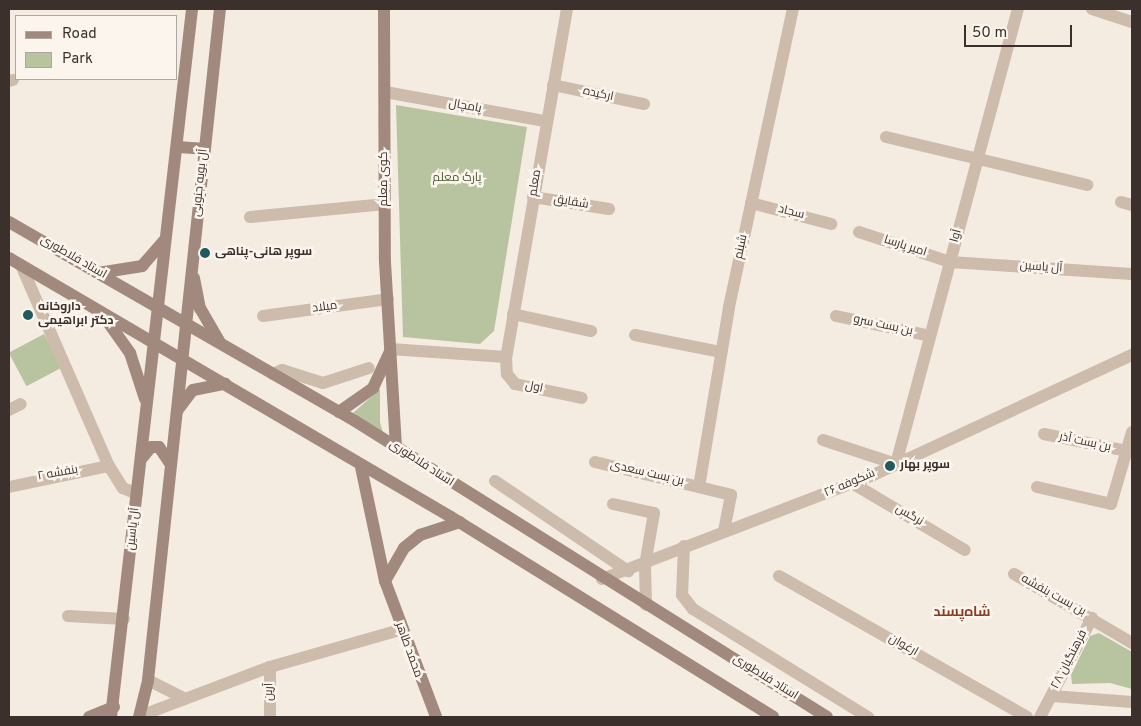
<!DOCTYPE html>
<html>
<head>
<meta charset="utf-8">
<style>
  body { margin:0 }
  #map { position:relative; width:1141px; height:726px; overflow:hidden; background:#f4ebe1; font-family:Overpass,Cairo,sans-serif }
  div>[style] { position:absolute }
  .green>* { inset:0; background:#b8c4a0; transform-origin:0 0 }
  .street>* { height:12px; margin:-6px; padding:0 6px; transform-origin:6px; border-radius:6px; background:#cdbbac }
  .secondary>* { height:12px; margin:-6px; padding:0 6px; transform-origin:6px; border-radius:6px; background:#a18a7d }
  .dots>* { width:14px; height:14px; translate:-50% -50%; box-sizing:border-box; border:2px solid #fbf5ee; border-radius:50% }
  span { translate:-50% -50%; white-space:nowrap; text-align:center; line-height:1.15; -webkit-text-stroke:5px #fbf5ee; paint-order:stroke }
  .street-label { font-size:12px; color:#3b302b }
  .park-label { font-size:12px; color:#4a5a2e }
  .poi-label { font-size:12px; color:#3b302b; font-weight:700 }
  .left { translate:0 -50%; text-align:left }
  .neighbourhood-label { font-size:14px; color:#8c3b22; font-weight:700 }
  .frame { position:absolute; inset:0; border:10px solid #3b302b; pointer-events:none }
  .legend { position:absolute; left:15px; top:15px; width:162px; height:65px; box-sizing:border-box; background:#fbf5ee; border:1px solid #aea6a0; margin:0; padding:6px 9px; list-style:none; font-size:15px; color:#3b302b }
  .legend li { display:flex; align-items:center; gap:10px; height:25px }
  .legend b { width:25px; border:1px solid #aea6a0 }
  .scale { position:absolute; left:964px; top:25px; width:108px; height:22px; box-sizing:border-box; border:2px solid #3b302b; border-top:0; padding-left:6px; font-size:15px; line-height:18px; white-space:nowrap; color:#3b302b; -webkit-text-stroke:4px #fbf5ee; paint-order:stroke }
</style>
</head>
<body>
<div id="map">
  <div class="green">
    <div style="clip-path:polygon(396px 105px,527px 127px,494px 331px,480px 344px,403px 337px)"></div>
    <div style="left:44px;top:334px;width:38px;height:40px;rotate:62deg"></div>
    <div style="clip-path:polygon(380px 389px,380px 422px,383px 433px,353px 413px)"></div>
    <div style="clip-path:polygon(1099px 633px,1132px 652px,1132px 689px,1110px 683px,1072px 684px,1071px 675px,1090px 636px)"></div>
  </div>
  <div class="street">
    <div style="left:567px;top:9px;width:353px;rotate:99.9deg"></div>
    <div style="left:506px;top:357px;width:17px;rotate:87deg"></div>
    <div style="left:507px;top:374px;width:13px;rotate:51deg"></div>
    <div style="left:515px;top:384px;width:68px;rotate:11.8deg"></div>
    <div style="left:1092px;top:9px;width:42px;rotate:18deg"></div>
    <div style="left:9px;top:81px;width:4px;rotate:-14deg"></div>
    <div style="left:553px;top:85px;width:93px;rotate:11.8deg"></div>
    <div style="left:385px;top:92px;width:163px;rotate:10.3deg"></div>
    <div style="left:886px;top:137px;width:207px;rotate:13.4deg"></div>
    <div style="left:533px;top:197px;width:77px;rotate:9deg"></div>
    <div style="left:1121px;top:202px;width:11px;rotate:15deg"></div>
    <div style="left:751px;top:203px;width:83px;rotate:14.7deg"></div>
    <div style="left:250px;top:217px;width:136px;rotate:-5.5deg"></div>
    <div style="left:859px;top:232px;width:96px;rotate:18.2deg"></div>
    <div style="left:950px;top:262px;width:182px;rotate:3.8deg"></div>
    <div style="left:21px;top:265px;width:219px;rotate:66.4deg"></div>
    <div style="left:109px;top:466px;width:26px;rotate:58deg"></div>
    <div style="left:123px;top:488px;width:15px;rotate:23deg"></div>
    <div style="left:513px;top:314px;width:80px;rotate:12.3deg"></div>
    <div style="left:263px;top:316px;width:126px;rotate:-7.7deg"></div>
    <div style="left:836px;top:316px;width:96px;rotate:12deg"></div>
    <div style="left:635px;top:335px;width:88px;rotate:11.2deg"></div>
    <div style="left:390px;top:349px;width:116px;rotate:3.9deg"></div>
    <div style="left:273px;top:374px;width:10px;rotate:-24deg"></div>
    <div style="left:282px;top:370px;width:43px;rotate:17.6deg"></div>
    <div style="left:323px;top:383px;width:48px;rotate:-18.1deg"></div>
    <div style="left:9px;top:410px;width:13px;rotate:-27deg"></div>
    <div style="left:1044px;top:434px;width:85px;rotate:11.6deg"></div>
    <div style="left:823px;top:440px;width:77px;rotate:18.2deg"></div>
    <div style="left:896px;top:464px;width:471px;rotate:-75deg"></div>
    <div style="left:595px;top:462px;width:140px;rotate:13.6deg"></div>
    <div style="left:731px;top:495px;width:37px;rotate:101deg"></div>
    <div style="left:495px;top:481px;width:161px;rotate:34.1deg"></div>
    <div style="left:852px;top:483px;width:131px;rotate:30.7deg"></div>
    <div style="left:9px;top:487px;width:102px;rotate:-11.9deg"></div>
    <div style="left:699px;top:487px;width:182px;rotate:-80.5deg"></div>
    <div style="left:729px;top:307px;width:305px;rotate:-77.9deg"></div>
    <div style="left:1037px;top:487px;width:76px;rotate:12.9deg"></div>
    <div style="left:1111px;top:504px;width:75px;rotate:-73.7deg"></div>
    <div style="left:613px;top:504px;width:42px;rotate:12.4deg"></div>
    <div style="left:654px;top:513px;width:53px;rotate:99.8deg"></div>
    <div style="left:645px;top:565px;width:40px;rotate:88.6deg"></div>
    <div style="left:684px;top:546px;width:49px;rotate:92.3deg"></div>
    <div style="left:682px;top:595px;width:18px;rotate:52deg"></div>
    <div style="left:693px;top:609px;width:206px;rotate:31.7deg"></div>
    <div style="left:1014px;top:574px;width:137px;rotate:30.3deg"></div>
    <div style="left:779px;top:576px;width:285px;rotate:29.6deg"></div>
    <div style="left:602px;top:579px;width:288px;rotate:-21deg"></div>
    <div style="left:871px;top:476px;width:288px;rotate:-24.9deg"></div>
    <div style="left:68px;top:616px;width:56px;rotate:3.1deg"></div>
    <div style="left:148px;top:680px;width:39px;rotate:27deg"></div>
    <div style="left:1052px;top:696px;width:80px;rotate:4.3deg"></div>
    <div style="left:140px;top:716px;width:139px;rotate:-20.7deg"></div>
    <div style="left:270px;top:667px;width:135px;rotate:-15.9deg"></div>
    <div style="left:270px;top:717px;width:50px;rotate:-90deg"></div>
    <div style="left:1040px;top:717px;width:112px;rotate:-62.3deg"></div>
  </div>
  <div class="secondary">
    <div style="left:384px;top:9px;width:253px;rotate:89.8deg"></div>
    <div style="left:385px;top:262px;width:186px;rotate:86.6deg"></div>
    <div style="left:178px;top:147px;width:27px;rotate:4deg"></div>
    <div style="left:9px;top:222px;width:399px;rotate:29.9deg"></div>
    <div style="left:355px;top:421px;width:557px;rotate:32.09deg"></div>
    <div style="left:9px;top:258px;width:512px;rotate:30.37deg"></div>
    <div style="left:451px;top:517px;width:379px;rotate:31.8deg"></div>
    <div style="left:98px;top:273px;width:45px;rotate:-9deg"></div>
    <div style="left:142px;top:266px;width:35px;rotate:-49deg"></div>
    <div style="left:194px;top:278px;width:31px;rotate:79deg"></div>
    <div style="left:200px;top:308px;width:39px;rotate:60deg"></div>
    <div style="left:103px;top:315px;width:47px;rotate:54.6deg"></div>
    <div style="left:130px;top:353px;width:48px;rotate:71.9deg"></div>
    <div style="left:177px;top:411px;width:26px;rotate:-53deg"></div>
    <div style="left:193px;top:390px;width:33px;rotate:-11deg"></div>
    <div style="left:339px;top:412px;width:42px;rotate:-35.2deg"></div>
    <div style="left:373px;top:388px;width:38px;rotate:-65deg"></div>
    <div style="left:142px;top:458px;width:14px;rotate:-51deg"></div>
    <div style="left:151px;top:447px;width:8px"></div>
    <div style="left:159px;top:447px;width:18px;rotate:56deg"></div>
    <div style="left:361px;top:467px;width:116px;rotate:78.1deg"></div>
    <div style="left:385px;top:581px;width:145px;rotate:69.4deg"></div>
    <div style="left:385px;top:581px;width:38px;rotate:-60deg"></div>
    <div style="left:404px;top:548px;width:21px;rotate:-39deg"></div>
    <div style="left:420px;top:535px;width:42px;rotate:-18deg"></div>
    <div style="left:89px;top:717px;width:27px;rotate:-22deg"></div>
    <div style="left:111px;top:717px;width:713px;rotate:-83.47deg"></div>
    <div style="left:139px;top:717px;width:38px;rotate:-76deg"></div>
    <div style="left:148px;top:680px;width:675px;rotate:-83.88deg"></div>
  </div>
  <div class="dots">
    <div style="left:205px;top:253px;background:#1f5a5e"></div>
    <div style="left:28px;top:315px;background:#1f5a5e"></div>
    <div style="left:890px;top:466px;background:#1f5a5e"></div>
  </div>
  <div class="street-label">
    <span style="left:598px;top:95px;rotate:12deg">ارکیده</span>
    <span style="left:465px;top:107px;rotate:10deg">پامچال</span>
    <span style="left:385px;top:179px;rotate:-90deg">کوی معلم</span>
    <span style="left:201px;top:183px;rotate:-84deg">آل بویه جنوبی</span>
    <span style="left:536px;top:183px;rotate:-81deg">معلم</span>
    <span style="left:571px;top:203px;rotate:9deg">شقایق</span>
    <span style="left:791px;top:213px;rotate:14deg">سجاد</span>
    <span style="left:957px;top:236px;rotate:-75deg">آوا</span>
    <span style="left:742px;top:247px;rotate:-78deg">شبنم</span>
    <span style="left:905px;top:247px;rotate:18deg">امیر پارسا</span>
    <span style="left:73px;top:258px;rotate:30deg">استاد فلاطوری</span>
    <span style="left:1041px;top:268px;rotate:4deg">آل یاسین</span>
    <span style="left:325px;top:308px;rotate:-8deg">میلاد</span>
    <span style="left:883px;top:326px;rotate:12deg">بن بست سرو</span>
    <span style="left:534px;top:388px;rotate:12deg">اول</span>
    <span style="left:1085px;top:443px;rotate:12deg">بن بست آذر</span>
    <span style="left:421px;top:464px;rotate:33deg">استاد فلاطوری</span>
    <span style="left:58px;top:474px;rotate:-10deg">بنفشه ۲</span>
    <span style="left:647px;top:474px;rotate:13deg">بن بست سعدی</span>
    <span style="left:850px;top:484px;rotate:-23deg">شکوفه ۲۶</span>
    <span style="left:909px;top:516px;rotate:30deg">نرگس</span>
    <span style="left:134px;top:529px;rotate:-84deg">آل یاسین</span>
    <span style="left:1053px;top:596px;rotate:29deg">بن بست بنفشه</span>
    <span style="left:903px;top:646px;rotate:30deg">ارغوان</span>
    <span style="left:408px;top:650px;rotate:70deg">محمد طاهر</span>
    <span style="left:1070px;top:660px;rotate:-63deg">فرهنگیان ۲۸</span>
    <span style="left:765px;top:678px;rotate:32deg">استاد فلاطوری</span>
    <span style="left:270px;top:692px;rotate:-89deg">آرین</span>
  </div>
  <div class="park-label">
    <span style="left:457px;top:179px">پارک معلم</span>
  </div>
  <div class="poi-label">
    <span class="left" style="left:215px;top:253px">سوپر هانی-پناهی</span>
    <span class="left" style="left:38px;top:315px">داروخانه<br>دکتر ابراهیمی</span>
    <span class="left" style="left:900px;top:466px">سوپر بهار</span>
  </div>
  <div class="neighbourhood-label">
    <span style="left:962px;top:613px">شاه‌پسند</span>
  </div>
  <div class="frame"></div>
  <ul class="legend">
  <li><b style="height:6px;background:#a18a7d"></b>Road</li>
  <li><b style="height:14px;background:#b8c4a0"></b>Park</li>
  </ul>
  <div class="scale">50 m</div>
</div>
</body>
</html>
